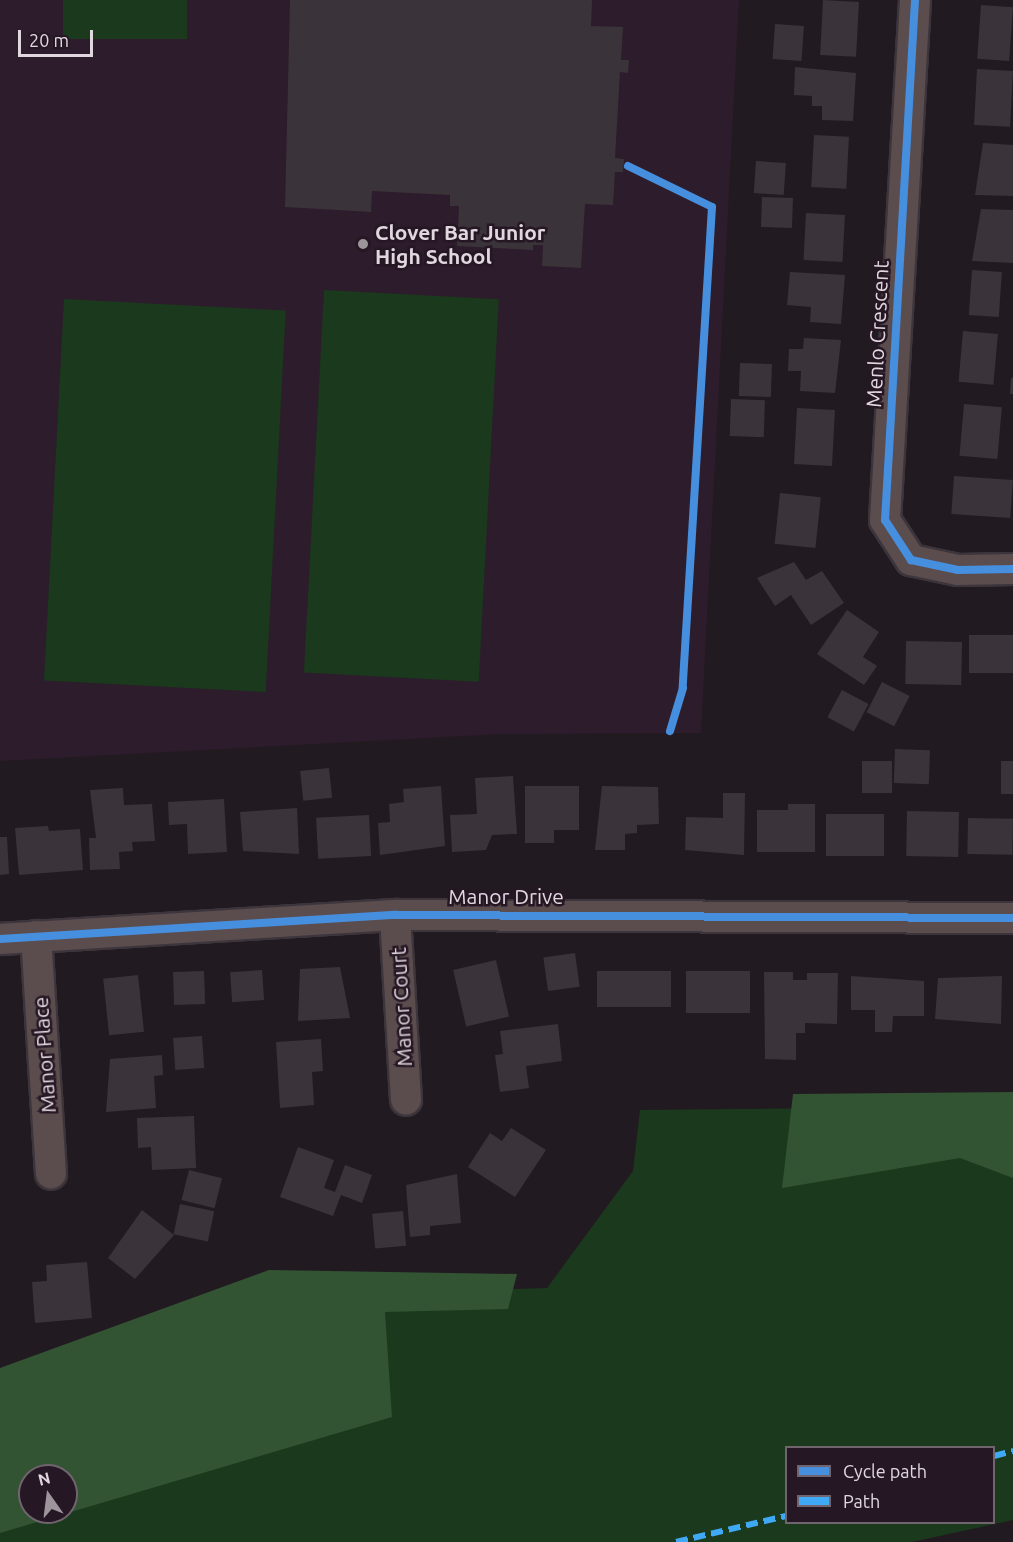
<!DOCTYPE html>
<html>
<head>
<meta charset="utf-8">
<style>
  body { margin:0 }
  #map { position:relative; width:1013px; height:1542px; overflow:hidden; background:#221a21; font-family:Ubuntu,sans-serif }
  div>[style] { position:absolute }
  .built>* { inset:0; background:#2d1c2b }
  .green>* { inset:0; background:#1b391d; transform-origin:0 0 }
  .forest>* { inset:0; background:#325433 }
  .building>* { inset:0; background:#3a3339; transform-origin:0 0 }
  .roads { filter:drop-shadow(2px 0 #3c353b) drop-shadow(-2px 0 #3c353b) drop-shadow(0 2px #3c353b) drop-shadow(0 -2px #3c353b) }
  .minor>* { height:30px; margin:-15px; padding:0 15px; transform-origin:15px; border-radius:15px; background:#5b4c4e }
  .quiet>* { height:6px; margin-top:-3px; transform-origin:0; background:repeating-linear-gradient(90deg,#3fa9f5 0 12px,transparent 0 18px) }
  .cycleway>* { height:8px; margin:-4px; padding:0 4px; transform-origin:4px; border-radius:4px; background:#468fdf }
  .dots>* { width:16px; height:16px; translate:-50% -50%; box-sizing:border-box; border:3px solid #251723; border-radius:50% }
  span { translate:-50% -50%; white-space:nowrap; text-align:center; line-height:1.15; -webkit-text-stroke:5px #251723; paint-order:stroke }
  .poi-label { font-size:21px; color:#e1d7df; font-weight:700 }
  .left { translate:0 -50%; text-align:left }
  .street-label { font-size:21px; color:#e1d7df }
  .legend { position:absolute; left:785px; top:1446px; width:210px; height:78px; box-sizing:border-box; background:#251723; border:2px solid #70646e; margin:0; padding:8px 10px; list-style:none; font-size:18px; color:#e1d7df }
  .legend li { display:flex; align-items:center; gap:12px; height:30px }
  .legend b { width:30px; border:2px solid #70646e }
  .north { position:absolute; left:18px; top:1464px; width:60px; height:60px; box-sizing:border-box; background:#251723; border:2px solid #70646e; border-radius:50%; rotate:346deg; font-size:16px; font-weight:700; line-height:24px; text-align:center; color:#e1d7df }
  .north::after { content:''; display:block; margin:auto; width:21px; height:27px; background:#9e959c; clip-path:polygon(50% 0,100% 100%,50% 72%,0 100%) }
  .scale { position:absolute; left:18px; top:30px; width:75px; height:27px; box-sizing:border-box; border:3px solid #e1d7df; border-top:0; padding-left:8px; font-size:18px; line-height:21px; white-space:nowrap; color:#e1d7df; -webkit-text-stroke:4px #251723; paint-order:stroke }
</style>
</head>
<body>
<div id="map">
  <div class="built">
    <div style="clip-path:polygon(0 0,739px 0,701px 733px,501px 734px,0 761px)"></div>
  </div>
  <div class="green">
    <div style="left:63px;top:0;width:124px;height:39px"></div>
    <div style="left:324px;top:290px;width:175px;height:383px;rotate:3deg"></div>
    <div style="left:64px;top:299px;width:222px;height:382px;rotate:3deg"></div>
    <div style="clip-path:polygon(evenodd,1013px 1106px,1013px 1520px,912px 1542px,0 1542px,0 1384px,293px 1296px,547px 1288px,633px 1171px,640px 1110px,1013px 1106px,786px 1448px,994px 1448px,994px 1522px,786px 1522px,786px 1448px,1013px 1106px,30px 1476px,66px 1476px,66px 1512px,30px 1512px,30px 1476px)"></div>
  </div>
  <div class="forest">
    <div style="clip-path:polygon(1013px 1092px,1013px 1178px,960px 1158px,782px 1188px,793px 1094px)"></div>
    <div style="clip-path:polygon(evenodd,269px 1270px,517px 1274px,508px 1309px,385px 1312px,392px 1417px,0 1533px,0 1368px,269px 1270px,30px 1476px,66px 1476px,66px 1512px,30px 1512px,30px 1476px)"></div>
  </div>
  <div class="building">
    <div style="clip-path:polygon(290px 0,592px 0,591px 26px,623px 27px,621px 60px,629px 60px,628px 73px,620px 72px,615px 158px,624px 159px,623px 172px,615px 172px,613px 205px,585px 204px,581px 268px,542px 266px,543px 245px,533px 245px,533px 250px,457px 246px,459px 206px,450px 206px,450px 195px,372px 191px,371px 212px,285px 207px)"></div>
    <div style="left:823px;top:0;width:36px;height:55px;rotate:3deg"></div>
    <div style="left:981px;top:5px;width:32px;height:54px;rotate:4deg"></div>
    <div style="left:775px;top:24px;width:29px;height:35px;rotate:4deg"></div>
    <div style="clip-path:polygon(795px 67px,856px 73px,853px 121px,822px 120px,822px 106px,812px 106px,812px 96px,794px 95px)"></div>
    <div style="left:977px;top:69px;width:36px;height:56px;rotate:3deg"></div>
    <div style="left:814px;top:135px;width:35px;height:52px;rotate:3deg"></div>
    <div style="clip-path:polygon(983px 143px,1013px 145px,1013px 196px,975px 195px)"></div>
    <div style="left:756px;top:161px;width:30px;height:32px;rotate:4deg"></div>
    <div style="left:762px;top:197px;width:31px;height:30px;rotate:2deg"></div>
    <div style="clip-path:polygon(981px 209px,1013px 210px,1013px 263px,972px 261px)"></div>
    <div style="left:806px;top:213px;width:39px;height:47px;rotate:3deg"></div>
    <div style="left:972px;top:270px;width:30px;height:45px;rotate:4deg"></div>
    <div style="clip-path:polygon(790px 272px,845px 275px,841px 324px,810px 322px,811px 307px,787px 305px)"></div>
    <div style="left:963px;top:331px;width:35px;height:51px;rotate:5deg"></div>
    <div style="clip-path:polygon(804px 338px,841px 340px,835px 393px,800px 391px,801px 371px,788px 371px,789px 349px,803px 349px)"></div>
    <div style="left:740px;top:363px;width:32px;height:33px;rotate:2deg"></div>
    <div style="clip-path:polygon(1011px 378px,1013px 378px,1013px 394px,1010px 394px)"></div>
    <div style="left:731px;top:399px;width:34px;height:37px;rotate:2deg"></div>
    <div style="left:964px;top:404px;width:38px;height:52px;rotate:5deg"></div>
    <div style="left:797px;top:408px;width:38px;height:56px;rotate:3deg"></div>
    <div style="left:954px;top:476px;width:59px;height:38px;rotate:4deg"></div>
    <div style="left:780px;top:493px;width:41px;height:51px;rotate:6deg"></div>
    <div style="clip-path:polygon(794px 562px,806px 580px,822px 571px,844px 603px,811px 625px,791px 595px,775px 606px,757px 578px)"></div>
    <div style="clip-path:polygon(847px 610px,879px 632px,863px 657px,877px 666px,864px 685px,817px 654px)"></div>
    <div style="left:969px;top:635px;width:44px;height:38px"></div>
    <div style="left:906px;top:641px;width:56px;height:43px;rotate:1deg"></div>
    <div style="left:882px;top:682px;width:31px;height:34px;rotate:27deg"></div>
    <div style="left:842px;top:690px;width:30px;height:31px;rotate:28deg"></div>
    <div style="left:895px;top:749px;width:35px;height:34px;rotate:2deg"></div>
    <div style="left:862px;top:761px;width:30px;height:32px"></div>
    <div style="left:1001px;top:761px;width:12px;height:33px"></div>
    <div style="left:329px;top:768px;width:30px;height:29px;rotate:84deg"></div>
    <div style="clip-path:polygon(513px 776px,517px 834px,492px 835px,486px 850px,452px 852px,450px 815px,477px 814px,475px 778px)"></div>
    <div style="clip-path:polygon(441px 786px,445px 846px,380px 855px,378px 823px,390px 822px,389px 804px,404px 802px,403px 789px)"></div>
    <div style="clip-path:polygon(525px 786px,579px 786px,579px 830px,554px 830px,554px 843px,525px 843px)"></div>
    <div style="clip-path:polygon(602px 786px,658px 787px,659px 824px,637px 825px,637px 833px,625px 834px,625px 850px,595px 850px)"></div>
    <div style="clip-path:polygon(123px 788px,124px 805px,152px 804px,155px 841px,132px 842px,133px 851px,119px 852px,120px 869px,90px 870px,89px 838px,96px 838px,90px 790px)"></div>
    <div style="clip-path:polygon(723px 793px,745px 793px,744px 855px,685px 850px,686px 817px,723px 818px)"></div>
    <div style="clip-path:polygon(224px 799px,227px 852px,188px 854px,187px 824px,169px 825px,168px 802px)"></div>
    <div style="clip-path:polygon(788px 804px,815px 804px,815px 852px,757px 852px,757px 810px,788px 810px)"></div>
    <div style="clip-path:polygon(297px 808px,299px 854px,243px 851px,240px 812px)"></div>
    <div style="left:907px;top:811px;width:52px;height:45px;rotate:1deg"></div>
    <div style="left:884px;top:814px;width:42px;height:58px;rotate:90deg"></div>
    <div style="left:369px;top:815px;width:41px;height:53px;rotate:87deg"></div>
    <div style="left:968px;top:818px;width:45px;height:36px;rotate:1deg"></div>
    <div style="clip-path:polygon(48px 826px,49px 831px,80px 829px,83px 870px,19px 875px,15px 828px)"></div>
    <div style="clip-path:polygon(0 837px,7px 837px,9px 874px,0 875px)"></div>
    <div style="left:575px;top:953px;width:34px;height:32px;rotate:82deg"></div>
    <div style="left:496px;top:960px;width:58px;height:44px;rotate:77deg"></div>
    <div style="clip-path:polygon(340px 967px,350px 1018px,298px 1021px,300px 969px)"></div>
    <div style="left:262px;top:970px;width:30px;height:32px;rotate:86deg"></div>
    <div style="left:204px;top:971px;width:33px;height:31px;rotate:88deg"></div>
    <div style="left:597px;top:971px;width:74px;height:36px"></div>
    <div style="left:686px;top:971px;width:64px;height:42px"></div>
    <div style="clip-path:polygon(764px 972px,793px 972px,793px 980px,807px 980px,807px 973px,838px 973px,837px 1024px,805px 1023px,805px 1033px,796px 1033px,796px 1060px,765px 1059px)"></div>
    <div style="left:138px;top:975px;width:57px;height:35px;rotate:84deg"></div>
    <div style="clip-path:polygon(851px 976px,924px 981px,924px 1016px,893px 1016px,892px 1032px,875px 1032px,875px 1010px,851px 1010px)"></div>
    <div style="clip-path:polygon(1002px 976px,1001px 1024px,935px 1019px,938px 978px)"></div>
    <div style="clip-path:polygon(558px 1024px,562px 1061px,526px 1066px,529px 1088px,500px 1092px,495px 1055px,503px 1054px,500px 1031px)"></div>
    <div style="left:202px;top:1036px;width:32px;height:29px;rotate:86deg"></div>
    <div style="clip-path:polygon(321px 1039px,323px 1071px,312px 1072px,314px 1105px,280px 1108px,276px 1042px)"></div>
    <div style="clip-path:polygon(162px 1055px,163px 1075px,154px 1076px,156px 1108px,106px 1112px,110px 1059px)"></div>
    <div style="clip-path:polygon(194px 1116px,196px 1168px,152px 1170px,151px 1147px,138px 1148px,137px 1118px)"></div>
    <div style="clip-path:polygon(511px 1128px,546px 1150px,515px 1197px,468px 1167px,490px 1133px,502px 1141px)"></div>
    <div style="clip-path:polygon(298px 1147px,334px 1160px,324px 1188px,335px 1192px,345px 1165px,372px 1175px,362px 1203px,341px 1195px,333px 1216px,280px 1197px)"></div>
    <div style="left:189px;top:1170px;width:34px;height:31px;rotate:14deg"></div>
    <div style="clip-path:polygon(457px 1174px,461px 1223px,430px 1226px,430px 1235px,410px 1237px,406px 1185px)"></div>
    <div style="left:180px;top:1204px;width:35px;height:31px;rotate:12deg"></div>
    <div style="clip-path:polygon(142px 1210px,174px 1235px,135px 1279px,108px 1258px)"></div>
    <div style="left:403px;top:1211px;width:35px;height:31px;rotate:85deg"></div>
    <div style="clip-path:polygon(87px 1262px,92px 1318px,35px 1323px,32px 1282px,47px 1281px,46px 1265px)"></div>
  </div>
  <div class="roads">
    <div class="minor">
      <div style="left:915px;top:0;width:521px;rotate:93.3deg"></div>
      <div style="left:885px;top:520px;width:48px;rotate:57deg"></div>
      <div style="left:911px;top:560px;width:48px;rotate:12deg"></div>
      <div style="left:958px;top:570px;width:55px;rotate:-1deg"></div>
      <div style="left:395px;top:915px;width:185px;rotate:86.6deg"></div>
      <div style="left:36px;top:936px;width:238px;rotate:86.4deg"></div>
      <div style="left:0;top:939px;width:396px;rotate:-3.5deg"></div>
      <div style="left:395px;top:915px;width:618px;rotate:0.28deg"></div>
    </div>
  </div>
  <div class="quiet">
    <div style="left:994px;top:1456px;width:20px;rotate:-15deg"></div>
    <div style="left:676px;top:1542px;width:113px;rotate:-13.3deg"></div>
  </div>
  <div class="cycleway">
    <div style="left:915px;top:0;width:521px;rotate:93.3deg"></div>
    <div style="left:885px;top:520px;width:48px;rotate:57deg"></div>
    <div style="left:911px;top:560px;width:48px;rotate:12deg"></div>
    <div style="left:958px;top:570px;width:55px;rotate:-1deg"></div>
    <div style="left:628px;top:166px;width:93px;rotate:26deg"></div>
    <div style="left:712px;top:207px;width:482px;rotate:93.5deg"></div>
    <div style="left:683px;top:688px;width:45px;rotate:106.8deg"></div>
    <div style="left:0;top:939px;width:396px;rotate:-3.5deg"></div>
    <div style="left:395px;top:915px;width:618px;rotate:0.28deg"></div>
  </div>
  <div class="dots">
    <div style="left:363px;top:244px;background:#9e959c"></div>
  </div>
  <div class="poi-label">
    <span class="left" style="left:375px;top:244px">Clover Bar Junior<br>High School</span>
  </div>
  <div class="street-label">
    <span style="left:877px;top:334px;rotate:-87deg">Menlo Crescent</span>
    <span style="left:506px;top:896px">Manor Drive</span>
    <span style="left:401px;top:1007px;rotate:-93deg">Manor Court</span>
    <span style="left:44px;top:1055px;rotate:-94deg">Manor Place</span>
  </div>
  <ul class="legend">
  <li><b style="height:8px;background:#468fdf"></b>Cycle path</li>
  <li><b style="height:8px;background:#3fa9f5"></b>Path</li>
  </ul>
  <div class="north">N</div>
  <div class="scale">20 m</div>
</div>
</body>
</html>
